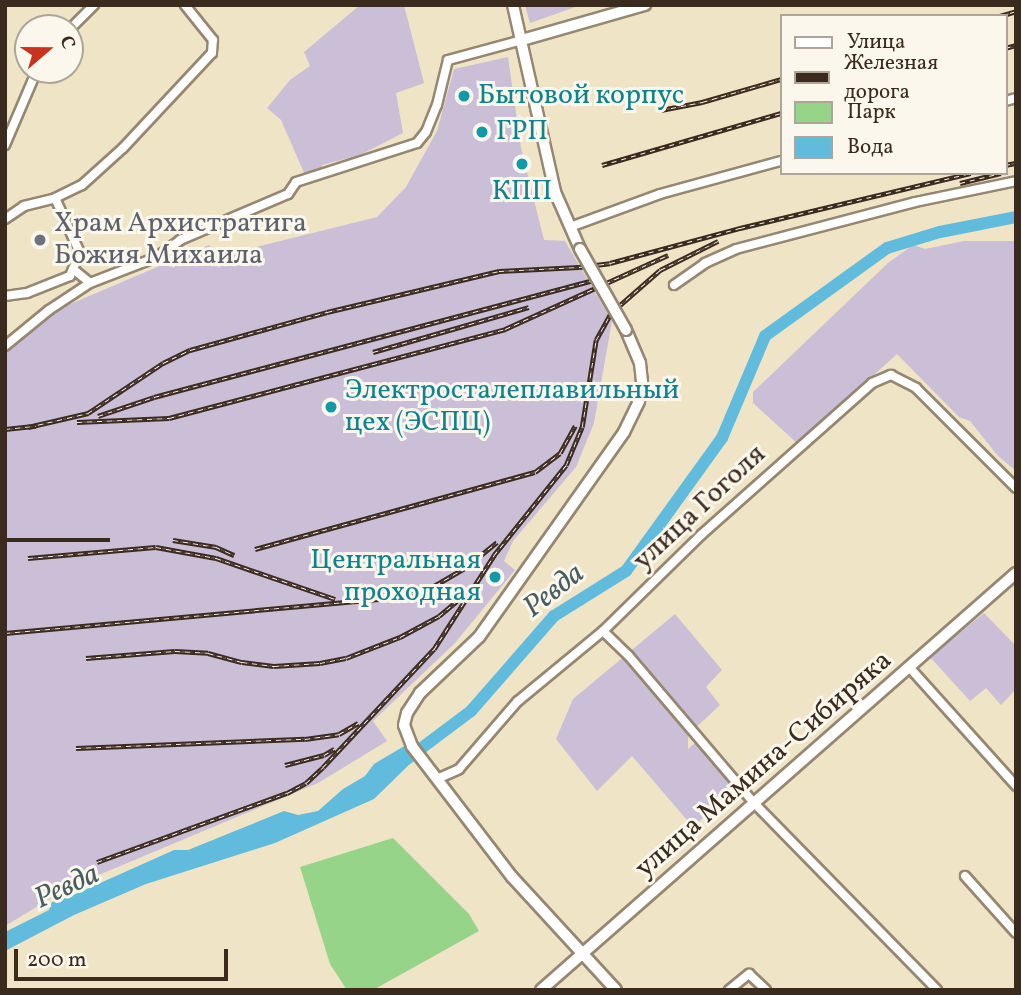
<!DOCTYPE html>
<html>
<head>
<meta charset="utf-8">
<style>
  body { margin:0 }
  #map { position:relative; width:1021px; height:995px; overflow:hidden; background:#efe4c6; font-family:Vollkorn,serif }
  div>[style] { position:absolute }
  .industrial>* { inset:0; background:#cabfd6 }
  .green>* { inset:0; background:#96d489 }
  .water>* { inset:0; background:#60bbdd }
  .river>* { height:12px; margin:-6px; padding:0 6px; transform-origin:6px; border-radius:6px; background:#60bbdd }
  .roads { filter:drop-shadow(2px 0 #958772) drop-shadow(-2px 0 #958772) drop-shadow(0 2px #958772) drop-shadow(0 -2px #958772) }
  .street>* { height:8px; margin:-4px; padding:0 4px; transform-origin:4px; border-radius:4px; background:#fff }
  .secondary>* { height:10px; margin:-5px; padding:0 5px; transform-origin:5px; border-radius:5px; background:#fff }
  .rail>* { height:4.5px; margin-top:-2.25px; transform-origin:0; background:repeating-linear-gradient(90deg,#fbf7ec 0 5px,#3b2a1e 0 10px); box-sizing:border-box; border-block:2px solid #3b2a1e }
  .bridges { filter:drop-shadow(2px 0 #958772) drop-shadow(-2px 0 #958772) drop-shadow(0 2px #958772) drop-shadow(0 -2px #958772) }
  .secondary-bridge>* { height:10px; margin:-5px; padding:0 5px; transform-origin:5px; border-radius:5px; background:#fff }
  .dots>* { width:19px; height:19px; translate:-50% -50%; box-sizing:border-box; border:4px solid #fbf7ec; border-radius:50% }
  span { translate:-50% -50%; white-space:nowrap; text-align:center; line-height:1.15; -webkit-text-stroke:6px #fbf7ec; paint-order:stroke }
  .culture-label { font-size:28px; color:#0d838f }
  .left { translate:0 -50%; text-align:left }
  .right { translate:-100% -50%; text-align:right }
  .worship-label { font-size:28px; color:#5b616d }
  .street-label { font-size:28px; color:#3b2a1e }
  .water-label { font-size:30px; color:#485d61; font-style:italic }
  .frame { position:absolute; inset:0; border:7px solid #3b2a1e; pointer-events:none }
  .legend { position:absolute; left:780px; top:14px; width:228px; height:161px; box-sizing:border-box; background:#fbf7ec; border:2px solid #aea59a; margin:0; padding:9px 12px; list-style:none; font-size:21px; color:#3b2a1e }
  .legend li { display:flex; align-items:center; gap:14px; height:35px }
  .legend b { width:35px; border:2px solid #aea59a }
  .north { position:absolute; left:14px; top:14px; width:70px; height:70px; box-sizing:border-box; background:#fbf7ec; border:2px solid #aea59a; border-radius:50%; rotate:70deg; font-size:19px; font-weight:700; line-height:28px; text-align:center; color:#3b2a1e }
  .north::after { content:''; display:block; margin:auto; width:24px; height:32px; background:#c8321e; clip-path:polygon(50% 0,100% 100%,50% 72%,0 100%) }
  .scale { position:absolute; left:14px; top:949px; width:214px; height:32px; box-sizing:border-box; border:4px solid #3b2a1e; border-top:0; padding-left:9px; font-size:21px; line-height:24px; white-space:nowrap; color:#3b2a1e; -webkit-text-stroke:5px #fbf7ec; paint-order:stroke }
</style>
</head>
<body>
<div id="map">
  <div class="industrial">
    <div style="clip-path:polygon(360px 5px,404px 5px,424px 83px,396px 93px,403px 133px,360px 155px,322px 165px,322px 169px,305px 175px,281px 120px,267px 108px,290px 80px,310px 66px,304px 52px)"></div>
    <div style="clip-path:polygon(525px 5px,581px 5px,530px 23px)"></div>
    <div style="clip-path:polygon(508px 57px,521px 148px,544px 240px,565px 241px,612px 321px,594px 423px,576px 467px,513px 541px,504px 561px,515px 570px,455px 643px,373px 721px,387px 741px,318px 783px,70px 887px,5px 926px,5px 353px,22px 336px,68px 305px,209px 245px,220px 256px,377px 217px,406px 187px,437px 131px,454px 69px)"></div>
    <div style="clip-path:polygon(964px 241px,1016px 241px,1016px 471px,998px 456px,970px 421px,959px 417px,897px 354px,798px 444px,753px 403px,753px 392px,888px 263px,913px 245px,925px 249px)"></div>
    <div style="clip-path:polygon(984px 613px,1016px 646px,1016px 689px,1001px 705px,986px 688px,970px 701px,930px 657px)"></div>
    <div style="clip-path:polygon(675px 614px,722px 670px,706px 687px,720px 705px,688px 735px,688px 749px,697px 741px,737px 787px,693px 827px,632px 756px,597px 791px,556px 739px,573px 699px)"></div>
  </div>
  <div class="green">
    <div style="clip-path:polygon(393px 838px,469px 914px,479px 931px,373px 990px,347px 990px,330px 964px,300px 867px)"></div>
  </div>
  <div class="water">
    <div style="clip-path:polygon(406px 745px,416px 758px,374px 799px,275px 843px,146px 884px,74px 915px,5px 951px,5px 932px,49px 910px,52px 902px,69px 897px,174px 850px,188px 850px,284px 811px,298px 815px,318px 811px,343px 789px,365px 776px,374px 764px)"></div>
  </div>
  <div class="river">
    <div style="left:407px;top:759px;width:80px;rotate:-36.9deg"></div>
    <div style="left:471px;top:711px;width:126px;rotate:-48.9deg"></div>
    <div style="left:554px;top:616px;width:85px;rotate:-32deg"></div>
    <div style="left:626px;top:571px;width:164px;rotate:-54.2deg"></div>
    <div style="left:722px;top:438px;width:111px;rotate:-67.1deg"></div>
    <div style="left:765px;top:336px;width:150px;rotate:-35.8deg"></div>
    <div style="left:887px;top:248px;width:55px;rotate:-16.8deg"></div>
    <div style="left:940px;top:232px;width:77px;rotate:-11.2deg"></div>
  </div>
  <div class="roads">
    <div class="street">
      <div style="left:70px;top:29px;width:34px;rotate:-45deg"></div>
      <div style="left:1005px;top:101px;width:11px;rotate:-15deg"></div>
      <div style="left:5px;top:145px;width:82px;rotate:-66.9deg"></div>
      <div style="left:5px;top:219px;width:23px;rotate:-34deg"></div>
      <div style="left:24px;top:206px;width:32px;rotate:-14deg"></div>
      <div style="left:55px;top:198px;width:30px;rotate:-26deg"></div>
      <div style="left:82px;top:185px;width:55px;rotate:-42.1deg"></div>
      <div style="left:123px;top:148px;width:130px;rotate:-46.9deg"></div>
      <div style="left:212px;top:53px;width:13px;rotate:-86deg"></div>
      <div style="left:213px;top:40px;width:45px;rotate:-128.7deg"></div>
      <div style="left:570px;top:227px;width:96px;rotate:-20.1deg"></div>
      <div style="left:660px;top:194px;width:125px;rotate:-15.3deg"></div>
      <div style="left:73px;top:269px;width:22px;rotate:39deg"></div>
      <div style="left:674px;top:285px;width:38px;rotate:-35deg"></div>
      <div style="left:705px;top:263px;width:34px;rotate:-24deg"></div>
      <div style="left:736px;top:249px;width:185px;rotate:-14.7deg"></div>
      <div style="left:915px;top:202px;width:103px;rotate:-11.7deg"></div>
      <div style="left:5px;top:296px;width:22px;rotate:-8deg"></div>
      <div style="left:27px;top:293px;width:46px;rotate:-21.6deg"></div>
      <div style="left:70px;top:276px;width:25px;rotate:-67deg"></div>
      <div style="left:80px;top:253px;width:60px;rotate:-114.4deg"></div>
      <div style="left:5px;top:346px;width:57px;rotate:-39.3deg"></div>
      <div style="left:49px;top:310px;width:49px;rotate:-33.4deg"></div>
      <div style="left:90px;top:283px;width:72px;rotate:-21.2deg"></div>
      <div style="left:157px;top:257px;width:29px;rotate:-36deg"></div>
      <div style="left:180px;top:240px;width:117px;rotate:-23.1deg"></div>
      <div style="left:288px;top:194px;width:14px;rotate:-56deg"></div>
      <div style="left:296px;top:182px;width:127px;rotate:-17.9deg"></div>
      <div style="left:417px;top:143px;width:14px;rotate:-51deg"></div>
      <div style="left:426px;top:132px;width:29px;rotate:-68deg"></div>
      <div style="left:437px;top:105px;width:46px;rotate:-76.3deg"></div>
      <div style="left:448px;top:60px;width:77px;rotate:-15.1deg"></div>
      <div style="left:603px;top:631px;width:35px;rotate:44deg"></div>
      <div style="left:628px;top:655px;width:196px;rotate:49.6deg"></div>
      <div style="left:755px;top:804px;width:260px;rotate:45.6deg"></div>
      <div style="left:909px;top:667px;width:160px;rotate:48deg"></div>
      <div style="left:437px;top:779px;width:24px;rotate:-24deg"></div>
      <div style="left:459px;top:769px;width:90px;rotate:-49.1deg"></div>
      <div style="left:518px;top:701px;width:110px;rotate:-39.5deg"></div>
      <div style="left:603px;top:631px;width:137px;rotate:-44.4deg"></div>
      <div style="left:701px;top:535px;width:229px;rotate:-41.6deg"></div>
      <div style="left:872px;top:383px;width:21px;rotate:-23deg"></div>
      <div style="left:891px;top:375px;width:28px;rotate:27deg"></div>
      <div style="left:916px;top:388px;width:141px;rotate:45deg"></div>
      <div style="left:965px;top:876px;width:76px;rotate:48.2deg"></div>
      <div style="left:729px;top:990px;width:26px;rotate:-39deg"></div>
      <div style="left:749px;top:974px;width:23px;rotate:43deg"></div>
    </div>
    <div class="secondary">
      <div style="left:513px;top:5px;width:192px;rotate:77.3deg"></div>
      <div style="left:555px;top:192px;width:62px;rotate:66.3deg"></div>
      <div style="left:522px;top:40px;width:128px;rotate:-15.9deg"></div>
      <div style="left:541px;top:990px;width:632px;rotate:-41.28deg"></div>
      <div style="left:616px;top:990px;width:154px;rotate:-132.6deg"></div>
      <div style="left:512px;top:877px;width:165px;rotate:-127.4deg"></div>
      <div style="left:412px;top:746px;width:22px;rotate:-111deg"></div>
      <div style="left:404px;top:725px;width:12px;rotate:-76deg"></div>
      <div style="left:407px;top:713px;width:24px;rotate:-57deg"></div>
      <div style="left:420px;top:693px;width:81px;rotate:-43.5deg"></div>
      <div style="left:479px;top:637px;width:251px;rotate:-54.7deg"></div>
      <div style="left:624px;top:432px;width:34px;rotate:-64deg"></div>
      <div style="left:639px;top:401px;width:19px;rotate:-81deg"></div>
      <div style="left:642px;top:382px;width:19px;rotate:-96deg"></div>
      <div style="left:640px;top:363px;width:36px;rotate:-113deg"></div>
    </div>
  </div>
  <div class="rail">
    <div style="left:1000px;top:16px;width:17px;rotate:-17deg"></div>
    <div style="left:1005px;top:48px;width:11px;rotate:-15deg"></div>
    <div style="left:661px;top:110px;width:42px;rotate:-11deg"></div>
    <div style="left:702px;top:102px;width:82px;rotate:-16.2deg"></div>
    <div style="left:602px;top:165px;width:186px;rotate:-16.2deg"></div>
    <div style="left:1005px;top:165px;width:11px;rotate:-10deg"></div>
    <div style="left:960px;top:183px;width:42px;rotate:-13.7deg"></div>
    <div style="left:373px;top:352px;width:162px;rotate:-16.1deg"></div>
    <div style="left:98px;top:416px;width:59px;rotate:-18.7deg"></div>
    <div style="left:154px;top:397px;width:455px;rotate:-14.9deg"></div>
    <div style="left:77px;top:422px;width:92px;rotate:-2.5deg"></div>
    <div style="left:169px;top:418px;width:348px;rotate:-14.8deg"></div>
    <div style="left:505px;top:329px;width:179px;rotate:-24.4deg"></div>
    <div style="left:28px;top:427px;width:62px;rotate:-13.1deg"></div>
    <div style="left:88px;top:413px;width:90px;rotate:-33.7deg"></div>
    <div style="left:163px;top:363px;width:30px;rotate:-26deg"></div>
    <div style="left:190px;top:350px;width:142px;rotate:-15.5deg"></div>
    <div style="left:327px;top:312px;width:177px;rotate:-13.4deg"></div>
    <div style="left:499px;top:271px;width:80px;rotate:-2.9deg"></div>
    <div style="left:579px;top:267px;width:31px;rotate:-7deg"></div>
    <div style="left:610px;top:263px;width:135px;rotate:-15.1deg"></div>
    <div style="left:740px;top:228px;width:237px;rotate:-13.4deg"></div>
    <div style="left:5px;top:429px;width:31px;rotate:-6deg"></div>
    <div style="left:5px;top:540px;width:105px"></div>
    <div style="left:173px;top:540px;width:44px;rotate:9.2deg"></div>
    <div style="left:216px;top:547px;width:20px;rotate:24deg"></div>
    <div style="left:255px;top:549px;width:290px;rotate:-15.4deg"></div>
    <div style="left:535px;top:472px;width:31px;rotate:-37deg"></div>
    <div style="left:560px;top:453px;width:31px;rotate:-61deg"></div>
    <div style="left:28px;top:558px;width:128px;rotate:-4.9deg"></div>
    <div style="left:156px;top:547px;width:61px;rotate:10.4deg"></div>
    <div style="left:216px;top:558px;width:126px;rotate:19deg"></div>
    <div style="left:5px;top:633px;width:389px;rotate:-5.2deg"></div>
    <div style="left:392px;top:598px;width:36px;rotate:-13deg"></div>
    <div style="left:427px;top:590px;width:44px;rotate:-30.1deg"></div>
    <div style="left:465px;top:568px;width:41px;rotate:-39.1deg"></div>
    <div style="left:86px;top:658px;width:89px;rotate:-4.5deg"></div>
    <div style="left:175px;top:651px;width:33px;rotate:3deg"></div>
    <div style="left:208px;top:653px;width:35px;rotate:15deg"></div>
    <div style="left:242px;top:662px;width:32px;rotate:7deg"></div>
    <div style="left:274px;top:666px;width:46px;rotate:-3.7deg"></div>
    <div style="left:320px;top:663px;width:26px;rotate:-11deg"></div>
    <div style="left:346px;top:658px;width:58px;rotate:-21.3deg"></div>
    <div style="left:400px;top:637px;width:44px;rotate:-28.3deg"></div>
    <div style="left:439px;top:616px;width:23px;rotate:-40deg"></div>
    <div style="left:76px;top:748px;width:229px;rotate:-2.3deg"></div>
    <div style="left:305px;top:739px;width:34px;rotate:-8deg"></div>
    <div style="left:339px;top:734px;width:22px;rotate:-30deg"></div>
    <div style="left:285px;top:765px;width:40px;rotate:-14.4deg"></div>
    <div style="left:324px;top:755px;width:12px;rotate:-31deg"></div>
    <div style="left:97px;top:862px;width:202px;rotate:-20deg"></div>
    <div style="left:287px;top:793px;width:21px;rotate:-28deg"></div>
    <div style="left:306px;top:783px;width:23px;rotate:-43deg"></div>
    <div style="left:323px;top:767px;width:162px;rotate:-46.8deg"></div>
    <div style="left:434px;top:649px;width:112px;rotate:-57.4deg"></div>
    <div style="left:494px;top:555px;width:115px;rotate:-51.3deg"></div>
    <div style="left:566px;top:465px;width:41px;rotate:-67.2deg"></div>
    <div style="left:582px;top:427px;width:88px;rotate:-80.9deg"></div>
    <div style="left:596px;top:340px;width:31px;rotate:-61deg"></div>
    <div style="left:611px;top:313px;width:65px;rotate:-41.3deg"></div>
    <div style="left:660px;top:270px;width:65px;rotate:-26.6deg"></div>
  </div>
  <div class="bridges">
    <div class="secondary-bridge">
      <div style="left:580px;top:249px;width:93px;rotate:60.4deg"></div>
    </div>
  </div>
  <div class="dots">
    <div style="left:464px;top:96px;background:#0f9aa8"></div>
    <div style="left:482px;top:132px;background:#0f9aa8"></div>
    <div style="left:522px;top:164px;background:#0f9aa8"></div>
    <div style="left:40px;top:240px;background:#6b7280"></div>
    <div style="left:331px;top:407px;background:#0f9aa8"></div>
    <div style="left:495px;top:577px;background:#0f9aa8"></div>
  </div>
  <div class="culture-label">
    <span class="left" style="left:478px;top:96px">Бытовой корпус</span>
    <span class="left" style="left:496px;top:132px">ГРП</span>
    <span style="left:522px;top:192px">КПП</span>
    <span class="left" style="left:345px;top:407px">Электросталеплавильный<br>цех (ЭСПЦ)</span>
    <span class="right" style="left:481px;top:577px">Центральная<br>проходная</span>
  </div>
  <div class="worship-label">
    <span class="left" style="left:54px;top:240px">Храм Архистратига<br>Божия Михаила</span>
  </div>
  <div class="street-label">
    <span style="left:700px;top:508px;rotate:-43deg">улица Гоголя</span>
    <span style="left:764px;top:765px;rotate:-41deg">улица Мамина-Сибиряка</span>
  </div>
  <div class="water-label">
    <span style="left:554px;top:591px;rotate:-38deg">Ревда</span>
    <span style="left:67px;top:887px;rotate:-25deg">Ревда</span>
  </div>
  <div class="frame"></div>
  <ul class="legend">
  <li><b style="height:9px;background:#fff"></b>Улица</li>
  <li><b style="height:9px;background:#3b2a1e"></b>Железная дорога</li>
  <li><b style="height:19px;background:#96d489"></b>Парк</li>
  <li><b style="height:19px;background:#60bbdd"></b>Вода</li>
  </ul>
  <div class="north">С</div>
  <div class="scale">200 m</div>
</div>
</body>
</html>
